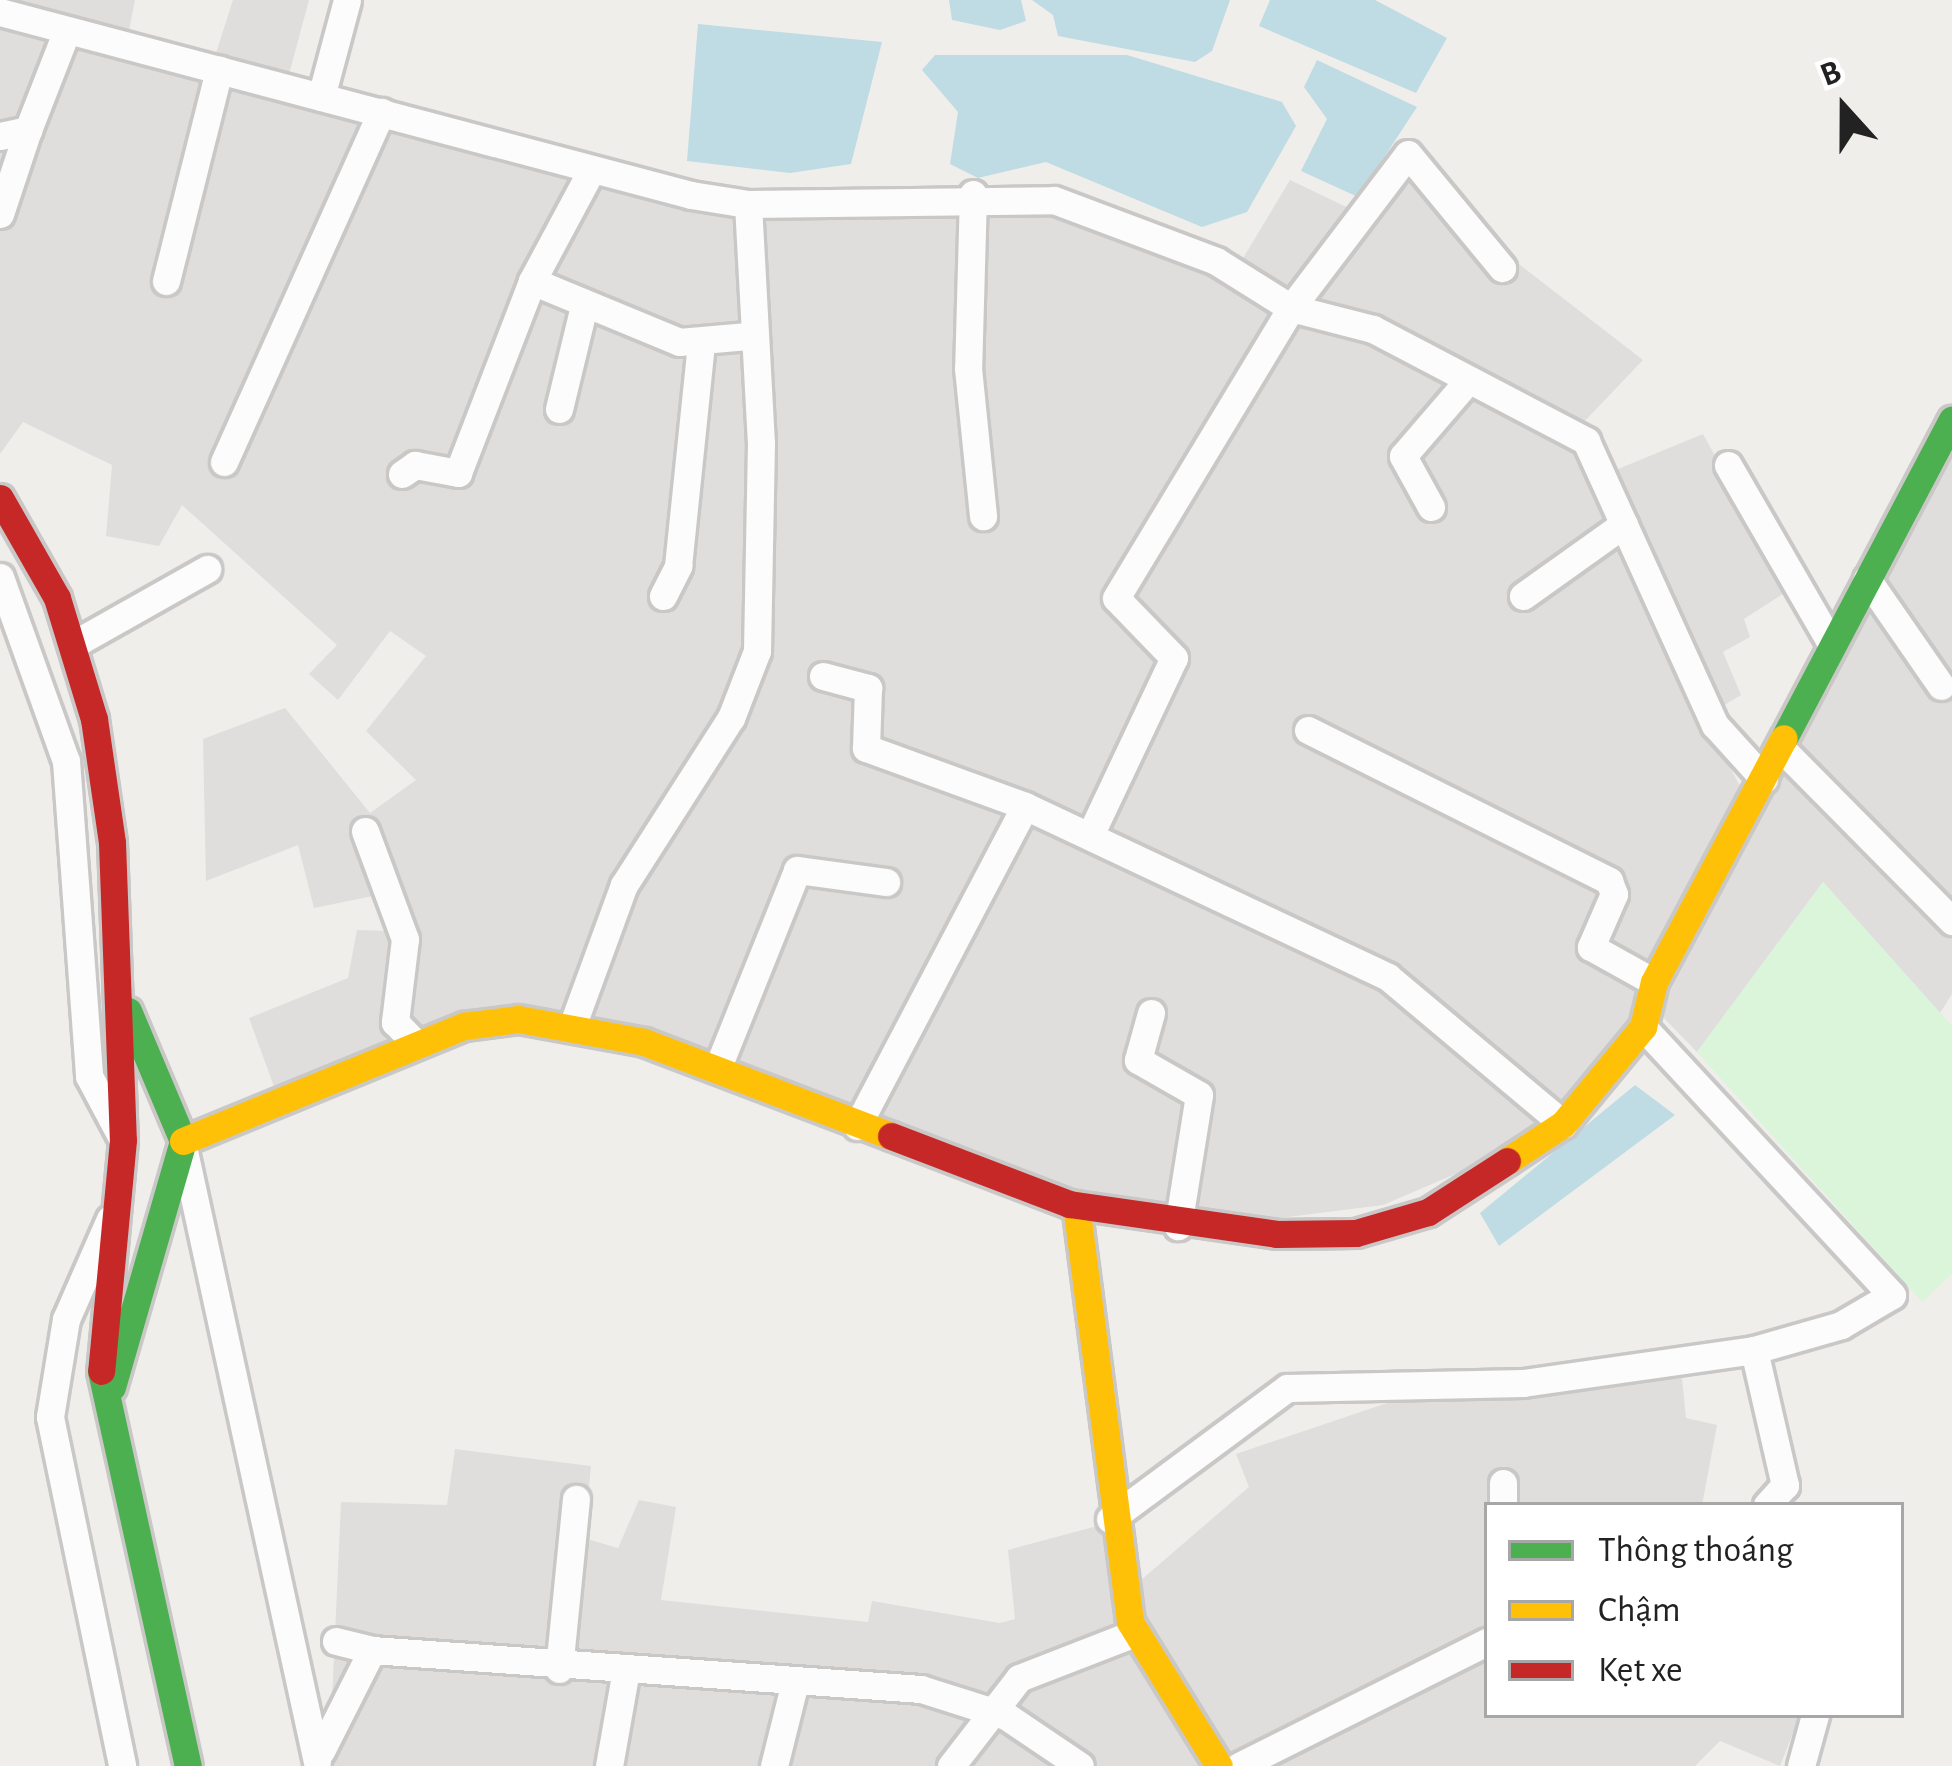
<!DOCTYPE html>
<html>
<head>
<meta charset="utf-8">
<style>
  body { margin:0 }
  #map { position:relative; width:1952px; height:1766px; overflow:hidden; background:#f0eeeb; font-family:"Alegreya Sans",sans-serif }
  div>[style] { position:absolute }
  .residential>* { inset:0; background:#dfdedc }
  .park>* { inset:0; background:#daf5da }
  .water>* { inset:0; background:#bfdbe3 }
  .roads { filter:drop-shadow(3px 0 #c9c8c7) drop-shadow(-3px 0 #c9c8c7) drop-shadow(0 3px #c9c8c7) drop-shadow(0 -3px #c9c8c7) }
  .street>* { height:27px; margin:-13.5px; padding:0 13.5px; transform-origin:13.5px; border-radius:13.5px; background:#fdfcfc }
  .fast>* { height:27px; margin:-13.5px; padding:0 13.5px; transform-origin:13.5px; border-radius:13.5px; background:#4caf50 }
  .slow>* { height:27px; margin:-13.5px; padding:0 13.5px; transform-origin:13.5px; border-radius:13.5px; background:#ffc107 }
  .jam>* { height:27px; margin:-13.5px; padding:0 13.5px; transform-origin:13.5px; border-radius:13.5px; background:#c62828 }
  span { translate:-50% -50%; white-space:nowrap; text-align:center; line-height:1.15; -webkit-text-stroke:12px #fff; paint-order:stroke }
  .legend { position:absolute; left:1484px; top:1502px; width:420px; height:216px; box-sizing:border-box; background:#fff; border:3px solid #a7a7a7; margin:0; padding:15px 21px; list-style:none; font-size:36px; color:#222 }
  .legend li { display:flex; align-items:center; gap:24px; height:60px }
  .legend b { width:60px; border:3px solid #a7a7a7 }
  .north { position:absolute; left:1784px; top:48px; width:120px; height:120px; -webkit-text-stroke:9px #fff; paint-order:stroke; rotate:339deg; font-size:33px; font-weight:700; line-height:48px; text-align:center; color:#222 }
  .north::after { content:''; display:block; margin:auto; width:42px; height:54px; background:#222; clip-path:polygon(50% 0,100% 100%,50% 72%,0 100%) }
</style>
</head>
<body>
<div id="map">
  <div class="residential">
    <div style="clip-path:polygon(0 0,135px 0,129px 30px,215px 56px,233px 0,309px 0,288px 78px,720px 192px,1060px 187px,1239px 265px,1290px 180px,1355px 211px,1403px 143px,1515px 261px,1643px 360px,1581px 425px,1618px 469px,1703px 434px,1789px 590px,1744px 619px,1750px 637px,1723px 652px,1741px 695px,1703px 718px,1746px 797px,1616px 1044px,1570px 1099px,1481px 1163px,1383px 1205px,1272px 1219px,1071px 1194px,519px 1012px,276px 1092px,249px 1018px,348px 978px,357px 930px,391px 931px,378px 895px,314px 908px,298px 845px,206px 881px,203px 739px,285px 708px,370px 813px,416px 780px,366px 731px,426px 656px,390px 631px,338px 700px,309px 674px,337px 645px,182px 505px,159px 546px,106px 536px,112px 465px,23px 422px,0 454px)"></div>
    <div style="clip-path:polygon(1952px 447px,1952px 994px,1940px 1013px,1823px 882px,1697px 1052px,1659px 1013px)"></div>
    <div style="clip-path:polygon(1682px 1378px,1686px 1418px,1717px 1425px,1702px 1505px,1487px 1505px,1487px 1715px,1800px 1715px,1780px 1766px,1720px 1741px,1695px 1766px,329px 1766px,341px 1502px,447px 1505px,455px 1449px,591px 1466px,584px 1538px,618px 1548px,639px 1500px,676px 1507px,661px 1600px,868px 1622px,872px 1601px,1000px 1623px,1015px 1619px,1008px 1550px,1101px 1525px,1119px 1599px,1249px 1487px,1236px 1454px,1399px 1399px)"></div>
  </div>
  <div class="park">
    <div style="clip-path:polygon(1823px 882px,1952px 1026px,1952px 1274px,1922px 1302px,1697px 1052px)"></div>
  </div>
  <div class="water">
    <div style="clip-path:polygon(949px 0,1021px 0,1026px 21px,1000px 30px,952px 20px)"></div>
    <div style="clip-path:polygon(1032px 0,1230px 0,1212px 51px,1195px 62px,1058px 36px,1053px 15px)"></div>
    <div style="clip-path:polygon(1270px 0,1375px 0,1447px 38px,1416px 93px,1259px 26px)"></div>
    <div style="clip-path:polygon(698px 24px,882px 42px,851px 164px,790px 173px,687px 161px)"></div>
    <div style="clip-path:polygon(935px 55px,1127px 55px,1282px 102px,1296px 126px,1247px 212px,1202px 227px,1046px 162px,978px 178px,950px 164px,958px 112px,922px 70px)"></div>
    <div style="clip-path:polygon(1317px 60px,1417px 107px,1358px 197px,1301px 171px,1327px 119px,1304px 87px)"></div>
    <div style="clip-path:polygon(1635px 1085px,1675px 1115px,1499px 1246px,1480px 1213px)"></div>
  </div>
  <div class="roads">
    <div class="street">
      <div style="left:0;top:12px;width:715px;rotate:14.83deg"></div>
      <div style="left:691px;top:195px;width:58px;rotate:9deg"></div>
      <div style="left:748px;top:204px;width:306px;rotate:-0.7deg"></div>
      <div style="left:1054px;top:200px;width:173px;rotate:20.6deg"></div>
      <div style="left:1216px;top:261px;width:89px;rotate:32.1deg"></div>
      <div style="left:1291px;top:308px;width:85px;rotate:14.4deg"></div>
      <div style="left:1373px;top:329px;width:241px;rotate:27.7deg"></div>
      <div style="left:1586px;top:441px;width:312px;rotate:65.6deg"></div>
      <div style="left:1715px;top:725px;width:73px;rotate:47.8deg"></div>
      <div style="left:321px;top:97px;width:100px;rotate:-75deg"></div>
      <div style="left:0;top:136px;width:29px;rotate:-12deg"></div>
      <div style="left:28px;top:130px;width:107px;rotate:-68.7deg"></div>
      <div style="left:973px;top:194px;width:174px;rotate:91.6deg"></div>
      <div style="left:968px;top:368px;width:149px;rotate:84.2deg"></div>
      <div style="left:0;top:214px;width:89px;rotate:-71.6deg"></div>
      <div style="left:166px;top:281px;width:218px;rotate:-75.9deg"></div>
      <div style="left:532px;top:281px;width:159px;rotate:22.5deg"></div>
      <div style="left:679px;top:342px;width:69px;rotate:-5deg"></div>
      <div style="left:559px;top:409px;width:102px;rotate:-76.4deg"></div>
      <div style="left:224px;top:462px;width:384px;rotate:-65.8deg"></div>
      <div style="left:1728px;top:465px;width:204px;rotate:60deg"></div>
      <div style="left:402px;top:474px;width:16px;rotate:-35deg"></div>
      <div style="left:415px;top:465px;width:44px;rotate:10.5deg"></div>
      <div style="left:458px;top:473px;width:206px;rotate:-68.9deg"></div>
      <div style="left:532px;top:281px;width:125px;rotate:-61.8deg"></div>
      <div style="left:1431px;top:507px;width:58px;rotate:-118.8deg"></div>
      <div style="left:1403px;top:456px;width:94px;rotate:-49.3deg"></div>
      <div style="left:0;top:577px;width:195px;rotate:70.3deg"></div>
      <div style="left:66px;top:761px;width:316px;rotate:85.8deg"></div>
      <div style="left:89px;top:1076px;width:72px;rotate:62deg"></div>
      <div style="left:1867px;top:579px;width:130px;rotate:55.3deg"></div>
      <div style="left:663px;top:596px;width:34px;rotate:-63deg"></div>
      <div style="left:678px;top:566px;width:223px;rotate:-84.1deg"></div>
      <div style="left:1523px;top:596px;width:124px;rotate:-35.5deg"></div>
      <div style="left:74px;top:644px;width:153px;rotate:-29.4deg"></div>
      <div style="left:823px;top:676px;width:47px;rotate:14.9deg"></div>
      <div style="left:868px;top:688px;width:60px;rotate:91.9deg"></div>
      <div style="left:866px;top:748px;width:169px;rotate:20deg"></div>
      <div style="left:1308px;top:730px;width:337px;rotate:26.6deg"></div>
      <div style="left:1609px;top:881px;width:14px;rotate:69deg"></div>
      <div style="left:1614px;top:894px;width:58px;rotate:113.5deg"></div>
      <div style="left:1591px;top:947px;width:72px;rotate:29.1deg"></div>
      <div style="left:1780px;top:747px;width:245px;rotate:45.3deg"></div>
      <div style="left:1093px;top:829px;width:189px;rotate:-64.7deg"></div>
      <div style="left:1174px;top:658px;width:83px;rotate:-134deg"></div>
      <div style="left:1116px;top:598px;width:339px;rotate:-58.9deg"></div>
      <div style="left:1291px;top:308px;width:193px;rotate:-52.8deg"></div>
      <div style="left:1408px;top:154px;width:148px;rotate:50.5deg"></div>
      <div style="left:365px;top:831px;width:115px;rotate:69.7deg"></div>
      <div style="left:405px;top:939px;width:84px;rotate:96.9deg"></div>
      <div style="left:395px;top:1022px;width:30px;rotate:46deg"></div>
      <div style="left:1151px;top:1013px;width:49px;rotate:105.5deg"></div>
      <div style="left:1138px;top:1060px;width:70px;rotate:29.8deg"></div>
      <div style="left:1199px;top:1095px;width:133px;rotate:99.1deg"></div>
      <div style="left:573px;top:1024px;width:148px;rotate:-69.9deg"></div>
      <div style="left:624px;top:885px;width:198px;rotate:-57.4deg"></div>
      <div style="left:731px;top:718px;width:72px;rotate:-68.8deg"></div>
      <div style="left:757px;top:651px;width:207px;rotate:-88.9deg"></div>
      <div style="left:761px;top:444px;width:240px;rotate:-93.1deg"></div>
      <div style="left:718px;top:1067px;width:212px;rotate:-68.1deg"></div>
      <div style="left:797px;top:870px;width:90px;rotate:7.7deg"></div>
      <div style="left:857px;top:1126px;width:361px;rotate:-62.3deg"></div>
      <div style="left:1025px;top:806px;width:401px;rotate:25.2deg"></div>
      <div style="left:1388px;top:977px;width:229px;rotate:40deg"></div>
      <div style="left:184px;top:1151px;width:625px;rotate:77.72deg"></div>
      <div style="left:110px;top:1219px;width:109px;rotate:113.7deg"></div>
      <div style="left:66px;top:1319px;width:99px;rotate:99.3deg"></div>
      <div style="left:50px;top:1417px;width:356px;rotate:78.3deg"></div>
      <div style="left:1754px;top:1350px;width:139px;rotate:77.1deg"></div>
      <div style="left:1785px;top:1485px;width:27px;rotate:132deg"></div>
      <div style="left:1503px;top:1483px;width:22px;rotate:90deg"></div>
      <div style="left:1110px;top:1519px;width:220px;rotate:-36.5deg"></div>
      <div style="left:1287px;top:1388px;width:236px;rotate:-1.2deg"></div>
      <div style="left:1523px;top:1383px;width:233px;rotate:-8.1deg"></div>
      <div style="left:1754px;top:1350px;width:91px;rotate:-16deg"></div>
      <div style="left:1841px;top:1325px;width:59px;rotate:-30.5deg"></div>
      <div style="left:1892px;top:1295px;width:366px;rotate:-132.9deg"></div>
      <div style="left:336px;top:1641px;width:37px;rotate:14deg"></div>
      <div style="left:559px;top:1669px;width:171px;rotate:-84.3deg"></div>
      <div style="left:321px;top:1751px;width:113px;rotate:-63.2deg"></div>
      <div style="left:372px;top:1650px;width:550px;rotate:4.06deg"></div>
      <div style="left:921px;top:1689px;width:89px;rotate:17.6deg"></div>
      <div style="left:1006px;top:1716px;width:89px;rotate:34deg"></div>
      <div style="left:609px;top:1766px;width:92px;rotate:-80deg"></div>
      <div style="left:774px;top:1766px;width:87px;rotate:-76deg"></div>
      <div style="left:951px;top:1766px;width:111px;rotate:-52.3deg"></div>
      <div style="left:1019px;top:1678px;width:124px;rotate:-21.2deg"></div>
      <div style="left:1239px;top:1766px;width:277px;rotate:-26.6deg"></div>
      <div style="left:1801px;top:1766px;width:53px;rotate:-74.6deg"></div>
    </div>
    <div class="fast">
      <div style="left:1784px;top:738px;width:360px;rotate:-62.2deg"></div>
      <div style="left:101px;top:1371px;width:404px;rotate:77.6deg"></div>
      <div style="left:112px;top:1387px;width:256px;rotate:-73.9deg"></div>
      <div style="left:183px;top:1141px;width:141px;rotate:-112.9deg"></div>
    </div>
    <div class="slow">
      <div style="left:183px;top:1141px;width:304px;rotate:-22.3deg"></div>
      <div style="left:464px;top:1026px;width:54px;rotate:-7.4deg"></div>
      <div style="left:518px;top:1019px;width:128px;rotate:10.3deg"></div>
      <div style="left:644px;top:1042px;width:264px;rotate:20.8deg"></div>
      <div style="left:1507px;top:1161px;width:67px;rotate:-33.5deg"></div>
      <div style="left:1563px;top:1124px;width:126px;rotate:-50.5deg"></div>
      <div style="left:1643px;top:1027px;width:46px;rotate:-76.3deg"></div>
      <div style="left:1654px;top:982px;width:276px;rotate:-62deg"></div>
      <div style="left:1076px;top:1205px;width:420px;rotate:82.6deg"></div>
      <div style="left:1130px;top:1622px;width:169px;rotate:58.3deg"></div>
    </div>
    <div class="jam">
      <div style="left:0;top:498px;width:115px;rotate:60.3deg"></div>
      <div style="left:57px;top:598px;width:127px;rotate:73deg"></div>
      <div style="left:94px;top:719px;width:125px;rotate:81.7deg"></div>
      <div style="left:112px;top:843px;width:297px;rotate:87.9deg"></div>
      <div style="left:123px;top:1140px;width:232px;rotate:95.4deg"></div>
      <div style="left:891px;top:1136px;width:191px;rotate:20.9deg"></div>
      <div style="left:1069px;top:1204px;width:210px;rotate:8.2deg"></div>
      <div style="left:1277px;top:1234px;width:79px;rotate:-0.7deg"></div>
      <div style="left:1356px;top:1233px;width:75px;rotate:-16.3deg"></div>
      <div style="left:1428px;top:1212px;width:94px;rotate:-32.8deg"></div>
    </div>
  </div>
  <ul class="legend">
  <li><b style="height:15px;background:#4caf50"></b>Thông thoáng</li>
  <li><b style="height:15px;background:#ffc107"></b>Chậm</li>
  <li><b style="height:15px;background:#c62828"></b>Kẹt xe</li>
  </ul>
  <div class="north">B</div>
</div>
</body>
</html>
